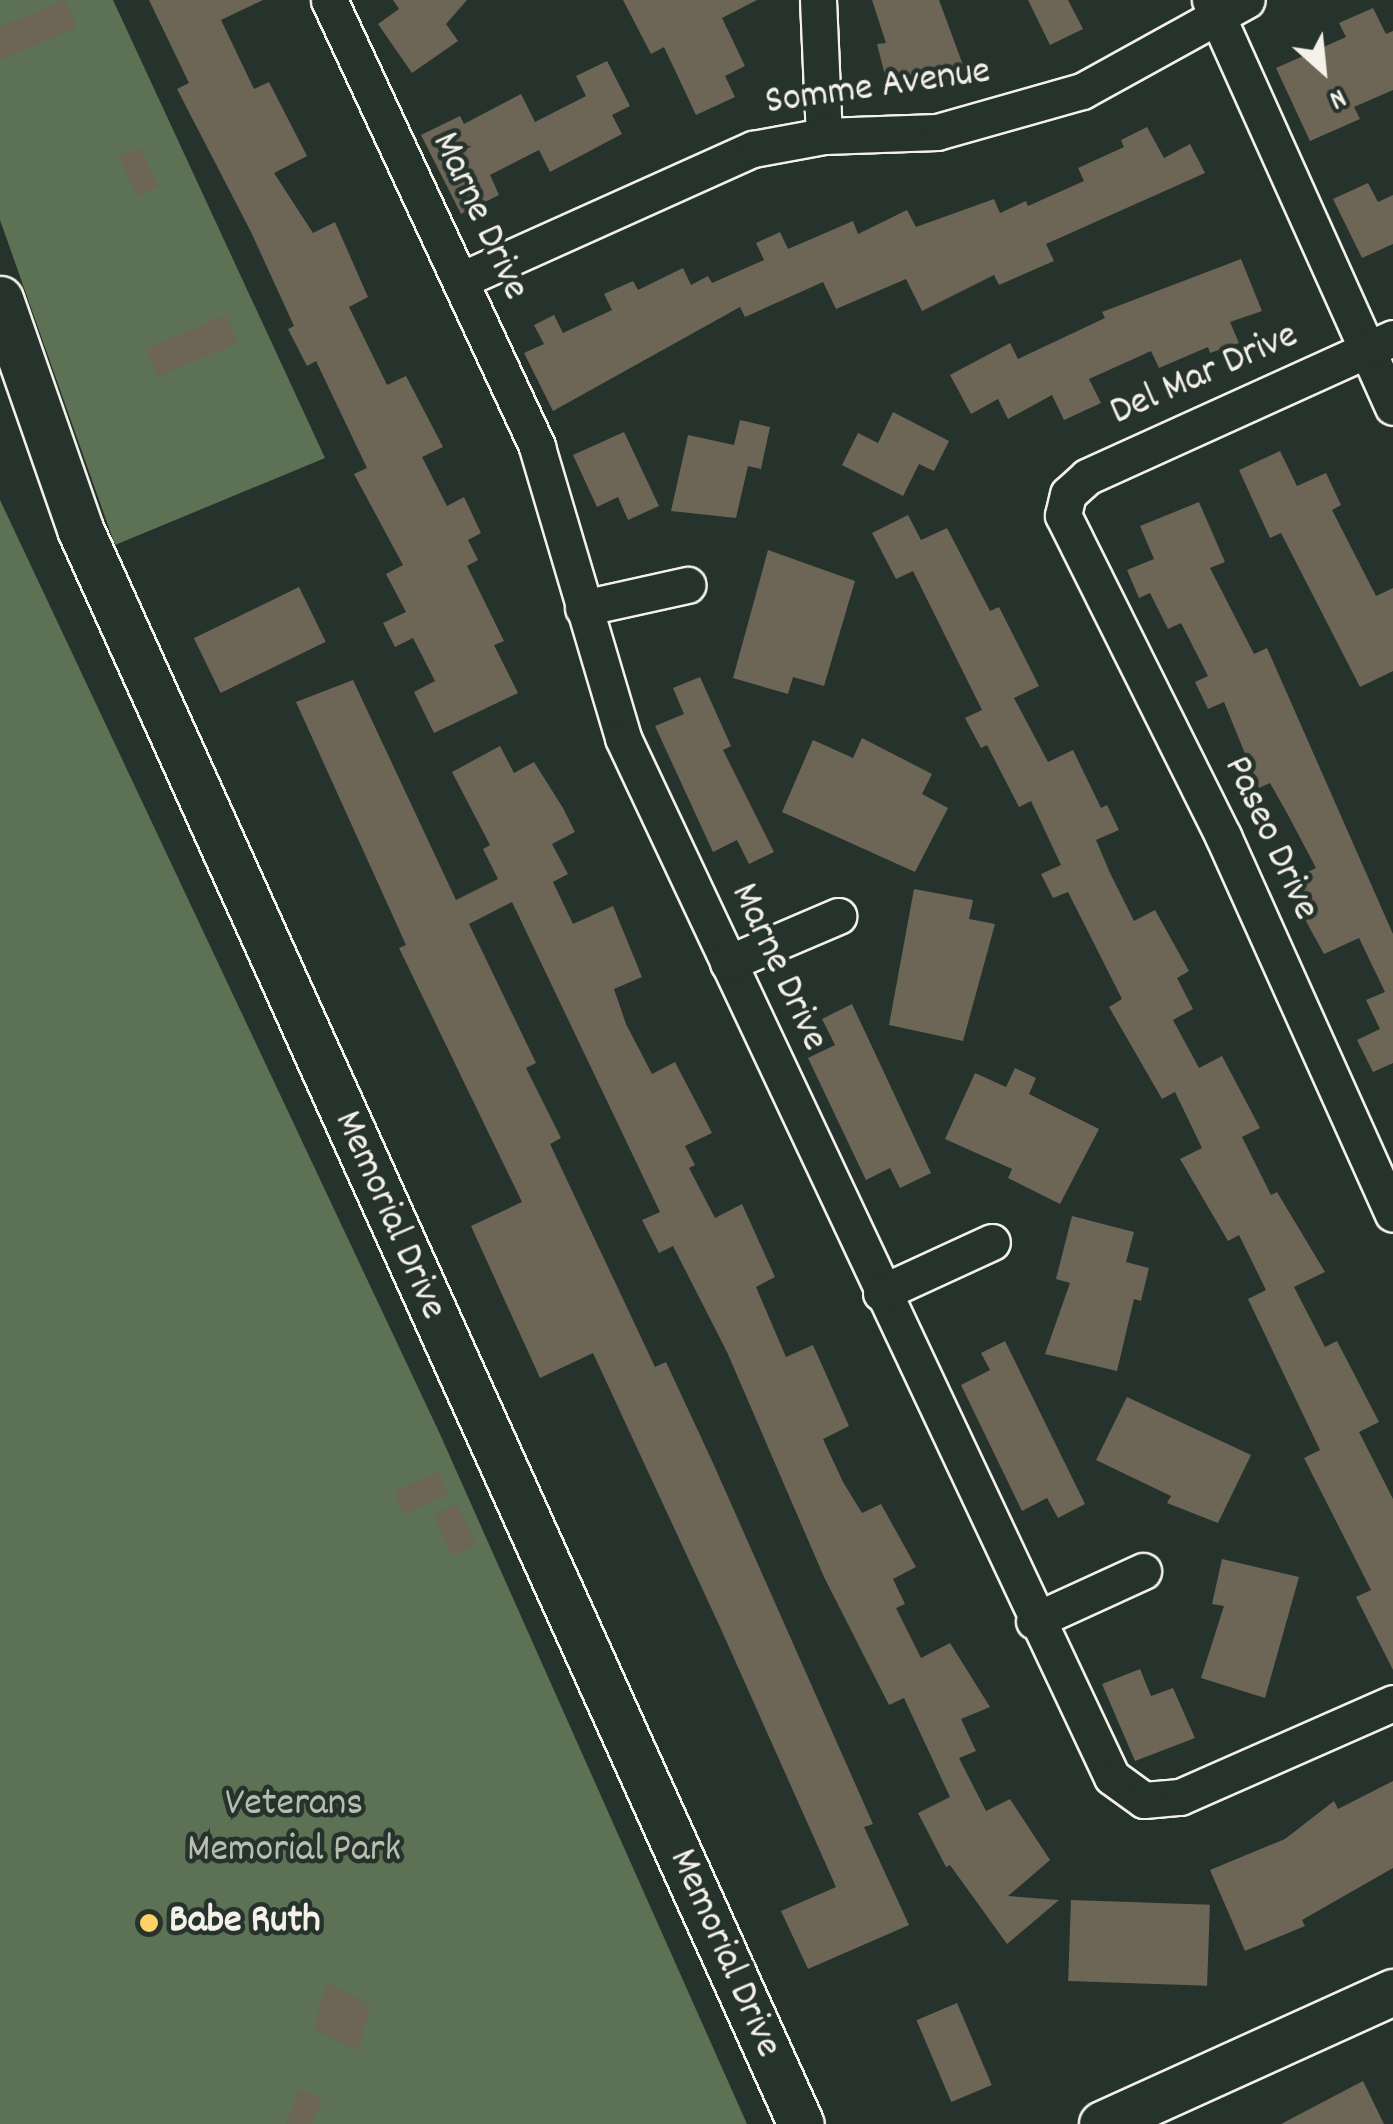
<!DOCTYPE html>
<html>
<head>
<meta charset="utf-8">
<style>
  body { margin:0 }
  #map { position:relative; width:1393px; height:2124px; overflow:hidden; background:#26332d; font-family:Dekko,sans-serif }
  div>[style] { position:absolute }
  .green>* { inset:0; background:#5d7155 }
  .building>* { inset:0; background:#6d6555; transform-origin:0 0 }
  .roads { filter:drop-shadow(2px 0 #f4f1e8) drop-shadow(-2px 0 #f4f1e8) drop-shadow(0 2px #f4f1e8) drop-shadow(0 -2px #f4f1e8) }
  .minor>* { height:35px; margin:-17.5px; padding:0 17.5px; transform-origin:17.5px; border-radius:17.5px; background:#26332d }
  .tertiary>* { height:45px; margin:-22.5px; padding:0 22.5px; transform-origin:22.5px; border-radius:22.5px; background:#26332d }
  .dots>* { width:28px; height:28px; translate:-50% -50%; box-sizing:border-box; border:5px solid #26332d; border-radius:50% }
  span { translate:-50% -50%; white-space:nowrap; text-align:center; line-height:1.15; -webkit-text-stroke:9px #26332d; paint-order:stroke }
  .street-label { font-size:40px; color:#f4f1e8 }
  .park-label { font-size:40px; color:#b8bead }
  .poi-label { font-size:40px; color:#f4f1e8; font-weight:700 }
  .left { translate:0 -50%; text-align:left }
  .north { position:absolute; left:1273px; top:20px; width:100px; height:100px; -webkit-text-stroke:8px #26332d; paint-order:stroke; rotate:153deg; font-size:28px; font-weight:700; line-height:40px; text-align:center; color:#f4f1e8 }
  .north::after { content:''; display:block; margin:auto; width:35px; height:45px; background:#f4f1e8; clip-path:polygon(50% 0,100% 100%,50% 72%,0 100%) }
</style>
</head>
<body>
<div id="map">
  <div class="green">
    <div style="clip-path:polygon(0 0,113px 0,325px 458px,115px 545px,0 220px)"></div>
    <div style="clip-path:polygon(0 500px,439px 1432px,747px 2124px,0 2124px)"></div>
  </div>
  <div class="building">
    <div style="clip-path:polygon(65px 0,77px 27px,0 60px,0 27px)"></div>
    <div style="clip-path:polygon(149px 0,263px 0,221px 20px,254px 89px,269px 82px,307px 156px,274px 173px,313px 233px,335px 222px,368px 297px,349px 307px,387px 385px,406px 376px,443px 447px,422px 457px,447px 506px,464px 497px,481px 533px,468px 540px,478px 560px,467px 566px,504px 641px,494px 645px,518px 693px,434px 733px,414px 692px,435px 681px,413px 638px,395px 647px,383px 623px,406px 612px,386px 574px,403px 565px,354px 474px,367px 468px,316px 361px,307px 366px,288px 329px,294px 326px,251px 232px,177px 89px,189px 83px)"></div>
    <div style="clip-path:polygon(393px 0,467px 0,446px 24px,458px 41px,412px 73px,378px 24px,399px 9px)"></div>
    <div style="clip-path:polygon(623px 0,757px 0,722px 18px,745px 66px,725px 76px,735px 97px,696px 115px,664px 47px,651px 54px)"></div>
    <div style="clip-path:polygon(872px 0,939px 0,967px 76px,888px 87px,877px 44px,886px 43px)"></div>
    <div style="clip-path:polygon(1028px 0,1068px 0,1083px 29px,1050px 45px)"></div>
    <div style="clip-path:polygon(1373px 8px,1386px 34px,1393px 31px,1393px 90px,1354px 107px,1360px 119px,1310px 141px,1276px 68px,1346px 37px,1339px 23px)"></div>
    <div style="clip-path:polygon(607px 61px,630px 106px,612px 115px,622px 134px,550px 172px,539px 150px,490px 175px,499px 195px,461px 214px,421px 135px,460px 116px,464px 124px,521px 94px,535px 122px,586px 96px,576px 76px)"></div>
    <div style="clip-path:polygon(1147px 127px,1164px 158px,1190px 144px,1205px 173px,1046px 244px,1054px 261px,999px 285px,994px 275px,922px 311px,906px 279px,836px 309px,823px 282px,745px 317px,740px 307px,553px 411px,524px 353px,544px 344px,534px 325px,554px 315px,563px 333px,612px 310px,604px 294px,633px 281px,638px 290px,683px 268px,691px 285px,708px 276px,712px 283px,764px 260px,756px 243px,780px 232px,788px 249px,853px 221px,858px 234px,907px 210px,916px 227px,994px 199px,1000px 213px,1026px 201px,1028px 206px,1084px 181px,1078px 168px,1124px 147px,1121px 140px)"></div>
    <div style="left:140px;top:147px;width:43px;height:23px;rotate:65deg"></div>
    <div style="clip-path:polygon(1368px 183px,1378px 202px,1393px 195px,1393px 244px,1362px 258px,1333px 199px)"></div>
    <div style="clip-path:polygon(1241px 259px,1262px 311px,1230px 322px,1239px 343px,1210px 353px,1208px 347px,1159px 368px,1151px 351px,1089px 379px,1101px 403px,1064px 420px,1052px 395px,1008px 419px,998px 399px,971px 414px,950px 375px,1010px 343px,1018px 359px,1105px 318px,1102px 312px)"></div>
    <div style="left:226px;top:315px;width:30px;height:87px;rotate:67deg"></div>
    <div style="clip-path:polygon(893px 412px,949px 441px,934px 471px,919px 464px,903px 496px,842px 465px,858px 433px,878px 443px)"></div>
    <div style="clip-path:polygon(740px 420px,770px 427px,761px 469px,748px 466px,736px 518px,671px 511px,688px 435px,734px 445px)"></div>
    <div style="clip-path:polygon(624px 432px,659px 506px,628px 520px,618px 497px,597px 507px,573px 455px)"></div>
    <div style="clip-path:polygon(1280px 451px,1297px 486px,1326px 473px,1341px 505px,1332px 510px,1376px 596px,1393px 588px,1393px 671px,1360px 687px,1281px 533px,1270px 538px,1239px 470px)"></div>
    <div style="clip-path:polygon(1199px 502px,1225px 562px,1210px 568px,1254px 654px,1267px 648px,1393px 934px,1393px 1063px,1373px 1072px,1357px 1040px,1380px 1029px,1366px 1000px,1385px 992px,1359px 938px,1324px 954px,1285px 883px,1316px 868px,1287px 813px,1270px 783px,1259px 788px,1224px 702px,1208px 709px,1195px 682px,1208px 676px,1181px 623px,1168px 629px,1150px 593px,1139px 598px,1127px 570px,1154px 559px,1140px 526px)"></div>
    <div style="clip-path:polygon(908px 515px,921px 540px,947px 528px,990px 611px,999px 607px,1039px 686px,1014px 698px,1048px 762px,1073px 750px,1101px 808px,1107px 805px,1119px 830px,1096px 840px,1110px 873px,1134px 921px,1155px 910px,1189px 971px,1177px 978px,1193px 1009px,1173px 1020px,1199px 1068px,1222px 1056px,1260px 1128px,1242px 1137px,1271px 1195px,1277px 1192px,1325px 1272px,1294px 1287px,1325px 1347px,1337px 1341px,1379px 1422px,1359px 1432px,1393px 1499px,1393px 1670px,1356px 1597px,1371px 1590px,1304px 1458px,1320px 1450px,1248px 1299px,1266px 1290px,1239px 1235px,1228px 1241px,1180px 1159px,1202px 1148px,1175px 1092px,1162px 1099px,1109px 1007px,1122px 999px,1068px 892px,1053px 898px,1041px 874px,1061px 865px,1031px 801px,1019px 807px,987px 745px,981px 748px,965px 718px,982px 710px,913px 571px,896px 579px,872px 533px)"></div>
    <div style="clip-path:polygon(768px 550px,855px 581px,824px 686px,793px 677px,788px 694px,733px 678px)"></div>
    <div style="left:299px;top:587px;width:61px;height:117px;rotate:64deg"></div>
    <div style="clip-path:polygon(700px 677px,731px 746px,723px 750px,774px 852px,749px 864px,737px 840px,713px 852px,655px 726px,684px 714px,673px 688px)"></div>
    <div style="clip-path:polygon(353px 680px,456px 900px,498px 879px,483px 849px,490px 845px,452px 772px,500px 746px,514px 773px,534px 762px,563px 808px,575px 832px,552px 844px,568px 874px,553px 882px,573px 924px,613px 906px,642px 977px,614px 989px,626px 1024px,652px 1074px,675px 1062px,712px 1133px,685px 1146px,695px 1165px,689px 1168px,715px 1218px,742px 1204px,775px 1277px,756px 1287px,786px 1357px,813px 1345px,849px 1426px,823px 1439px,843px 1482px,862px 1513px,881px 1504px,916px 1567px,893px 1579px,905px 1604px,896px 1608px,921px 1658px,950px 1643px,990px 1707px,961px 1719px,976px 1751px,959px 1758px,986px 1811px,1010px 1799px,1050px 1860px,1008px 1896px,1059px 1900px,1007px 1944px,950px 1865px,946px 1867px,918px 1813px,950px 1797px,904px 1698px,889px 1705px,824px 1577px,727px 1352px,673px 1246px,659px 1253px,642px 1220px,660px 1212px,512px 902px,469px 924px,536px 1063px,526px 1068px,561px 1138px,550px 1144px,655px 1367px,666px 1362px,713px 1463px,873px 1824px,864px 1827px,909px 1925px,808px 1969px,781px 1911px,836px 1887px,720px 1627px,593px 1353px,540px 1378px,471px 1226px,522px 1202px,399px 948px,406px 945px,296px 702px)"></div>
    <div style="clip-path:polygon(862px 738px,932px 774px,922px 794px,948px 808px,915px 872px,782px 812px,813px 740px,853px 758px)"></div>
    <div style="clip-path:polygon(914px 889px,973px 900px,969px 919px,995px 924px,963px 1041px,889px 1025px)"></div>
    <div style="clip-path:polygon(852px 1004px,931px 1173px,900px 1188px,890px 1168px,866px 1180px,808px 1058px,835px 1045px,822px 1019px)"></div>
    <div style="clip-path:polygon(1015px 1068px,1036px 1078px,1029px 1094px,1099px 1129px,1060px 1204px,1008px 1178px,1012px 1169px,945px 1139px,975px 1073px,1006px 1087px)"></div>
    <div style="clip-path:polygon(1072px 1216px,1134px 1232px,1126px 1262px,1149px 1268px,1141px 1301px,1134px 1299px,1117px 1371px,1045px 1354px,1070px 1283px,1056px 1279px)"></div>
    <div style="clip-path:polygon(1005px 1341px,1085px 1504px,1058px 1518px,1047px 1498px,1022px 1511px,961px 1385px,990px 1370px,981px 1353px)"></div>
    <div style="clip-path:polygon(1127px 1397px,1251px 1455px,1218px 1523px,1167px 1503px,1171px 1496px,1096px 1460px)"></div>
    <div style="left:438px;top:1472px;width:24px;height:48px;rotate:66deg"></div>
    <div style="left:457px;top:1504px;width:45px;height:26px;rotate:65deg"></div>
    <div style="clip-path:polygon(1222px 1559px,1299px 1577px,1265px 1698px,1201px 1678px,1224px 1606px,1212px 1604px)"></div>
    <div style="clip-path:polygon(1140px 1669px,1151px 1696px,1173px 1688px,1195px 1738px,1135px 1761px,1102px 1684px)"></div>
    <div style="clip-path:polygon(1393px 1781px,1393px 1868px,1302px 1920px,1305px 1926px,1245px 1951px,1210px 1870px,1285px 1839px,1334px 1801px,1338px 1809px)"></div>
    <div style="left:1071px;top:1900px;width:139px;height:81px;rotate:2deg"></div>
    <div style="clip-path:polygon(326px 1983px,370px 2005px,358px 2051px,314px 2029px)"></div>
    <div style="left:957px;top:2003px;width:89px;height:44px;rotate:67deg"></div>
    <div style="clip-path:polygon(1363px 2081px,1384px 2124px,1281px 2124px)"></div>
    <div style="clip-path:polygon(299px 2090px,322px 2098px,312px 2124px,286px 2124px)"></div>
  </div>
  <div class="roads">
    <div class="minor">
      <div style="left:329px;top:0;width:493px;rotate:65deg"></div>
      <div style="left:537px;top:447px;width:303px;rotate:73.5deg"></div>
      <div style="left:623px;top:738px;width:1148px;rotate:64.8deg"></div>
      <div style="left:1112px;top:1777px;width:39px;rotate:36deg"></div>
      <div style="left:1144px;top:1800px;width:36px;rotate:-5deg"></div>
      <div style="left:1180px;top:1797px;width:233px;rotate:-23.8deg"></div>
      <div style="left:818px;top:0;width:136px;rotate:87.5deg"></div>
      <div style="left:1210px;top:0;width:446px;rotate:65.8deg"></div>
      <div style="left:461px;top:280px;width:320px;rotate:-24.2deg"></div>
      <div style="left:753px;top:149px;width:72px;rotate:-10.4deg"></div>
      <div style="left:824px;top:136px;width:113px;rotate:-2deg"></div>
      <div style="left:937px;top:132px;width:151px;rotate:-15.8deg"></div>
      <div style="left:1082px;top:91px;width:188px;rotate:-28.9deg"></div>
      <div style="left:1393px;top:338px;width:336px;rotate:155.6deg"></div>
      <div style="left:1087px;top:477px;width:25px;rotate:138deg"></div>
      <div style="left:1068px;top:494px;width:22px;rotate:103deg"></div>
      <div style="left:1063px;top:515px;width:359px;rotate:63.5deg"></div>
      <div style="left:1223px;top:836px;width:414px;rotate:65.8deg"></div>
      <div style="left:583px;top:608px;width:107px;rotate:-12.5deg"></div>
      <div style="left:728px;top:963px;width:120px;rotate:-23.1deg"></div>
      <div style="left:881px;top:1293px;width:122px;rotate:-24.7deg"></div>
      <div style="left:1034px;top:1621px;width:120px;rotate:-24.6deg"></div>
    </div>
    <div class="tertiary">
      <div style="left:0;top:299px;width:244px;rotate:70.8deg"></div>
      <div style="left:80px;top:529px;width:1750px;rotate:65.68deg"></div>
      <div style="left:1102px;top:2124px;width:320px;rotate:-24.4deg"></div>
    </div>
  </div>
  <div class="dots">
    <div style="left:149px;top:1923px;background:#ffd166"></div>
  </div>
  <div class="street-label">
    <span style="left:878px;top:89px;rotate:-8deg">Somme Avenue</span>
    <span style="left:478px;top:217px;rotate:65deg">Marne Drive</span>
    <span style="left:1205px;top:376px;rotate:-24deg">Del Mar Drive</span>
    <span style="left:1269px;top:839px;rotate:65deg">Paseo Drive</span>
    <span style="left:777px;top:968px;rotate:65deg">Marne Drive</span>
    <span style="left:388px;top:1216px;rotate:66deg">Memorial Drive</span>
    <span style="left:723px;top:1954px;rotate:66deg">Memorial Drive</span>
  </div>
  <div class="park-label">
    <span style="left:294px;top:1829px">Veterans<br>Memorial Park</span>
  </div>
  <div class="poi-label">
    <span class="left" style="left:169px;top:1923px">Babe Ruth</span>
  </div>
  <div class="north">N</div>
</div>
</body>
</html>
